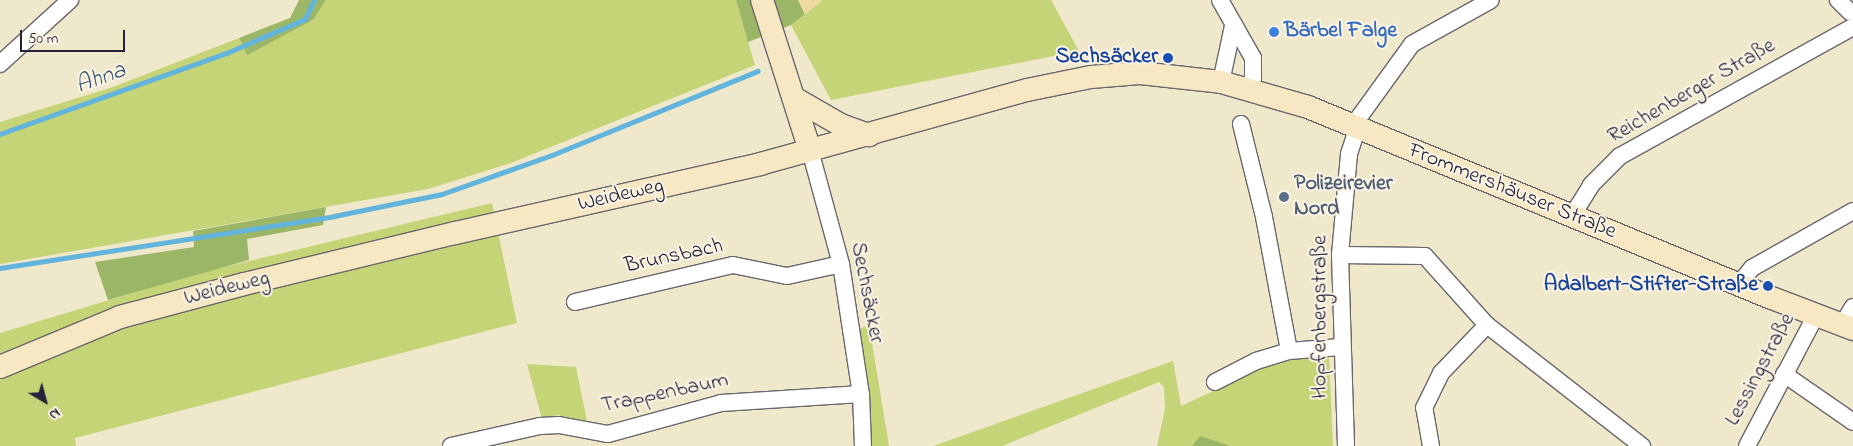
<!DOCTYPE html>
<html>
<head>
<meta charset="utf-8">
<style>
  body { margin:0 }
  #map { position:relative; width:1853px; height:446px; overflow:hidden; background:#efe8cb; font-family:"Indie Flower",sans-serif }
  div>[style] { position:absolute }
  .green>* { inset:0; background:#c5d477 }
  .forest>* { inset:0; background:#9cb668 }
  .sand>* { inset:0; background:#eeda9e }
  .stream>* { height:4.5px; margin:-2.25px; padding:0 2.25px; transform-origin:2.25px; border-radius:2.25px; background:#62b4dd }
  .roads { filter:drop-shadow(1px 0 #6a676d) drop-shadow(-1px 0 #6a676d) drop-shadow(0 1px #6a676d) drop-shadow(0 -1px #6a676d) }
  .street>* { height:16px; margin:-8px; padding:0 8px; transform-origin:8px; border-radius:8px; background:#fff }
  .secondary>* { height:22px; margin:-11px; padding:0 11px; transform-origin:11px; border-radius:11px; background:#f7e8c3 }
  .dots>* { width:14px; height:14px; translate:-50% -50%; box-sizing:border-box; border:2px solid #fcf5e5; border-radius:50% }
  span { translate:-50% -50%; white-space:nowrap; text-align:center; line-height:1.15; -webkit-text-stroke:4px #fcf5e5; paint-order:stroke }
  .shop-label { font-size:22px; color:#366cbe; font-weight:700 }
  .left { translate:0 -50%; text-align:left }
  .transit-label { font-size:22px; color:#164399; font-weight:700 }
  .right { translate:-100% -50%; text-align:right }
  .street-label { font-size:22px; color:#22223b }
  .service-label { font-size:22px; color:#4e5e75; font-weight:700 }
  .water-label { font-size:24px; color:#385574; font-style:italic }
  .north { position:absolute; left:20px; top:376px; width:50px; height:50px; -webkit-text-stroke:4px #fcf5e5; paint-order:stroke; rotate:143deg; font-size:14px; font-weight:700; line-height:20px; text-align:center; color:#22223b }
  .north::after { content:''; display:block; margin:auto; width:18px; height:22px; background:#22223b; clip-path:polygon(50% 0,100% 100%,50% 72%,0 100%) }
  .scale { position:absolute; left:20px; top:30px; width:105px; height:22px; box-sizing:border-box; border:2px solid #22223b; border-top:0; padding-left:6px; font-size:15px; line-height:18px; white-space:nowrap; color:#22223b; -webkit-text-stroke:4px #fcf5e5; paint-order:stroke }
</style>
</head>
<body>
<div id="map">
  <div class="green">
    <div style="clip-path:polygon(326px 0,736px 0,755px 65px,511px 163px,428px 189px,0 264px,0 122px,113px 87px,239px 38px,247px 54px,313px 20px)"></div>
    <div style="clip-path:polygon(823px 0,1051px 0,1079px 51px,831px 100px,791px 25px)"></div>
    <div style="clip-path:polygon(492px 203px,517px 323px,75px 438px,76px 446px,0 446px,0 333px,199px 273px)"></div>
    <div style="clip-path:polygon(869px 325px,889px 446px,868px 446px,857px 330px)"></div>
    <div style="clip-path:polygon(1329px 355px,1333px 446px,1231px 446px,1200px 437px,1192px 446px,1157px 446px,1165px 409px,1164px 387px,1159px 382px,1002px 446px,933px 446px,1173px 361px,1181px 406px,1278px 361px)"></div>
    <div style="clip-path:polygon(527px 364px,576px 367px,587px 421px,557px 415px,542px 419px)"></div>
  </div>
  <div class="forest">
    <div style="clip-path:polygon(299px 0,326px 0,313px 20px,247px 55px,239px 38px,290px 18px)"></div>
    <div style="clip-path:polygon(736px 0,798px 0,805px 14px,791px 25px,748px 42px)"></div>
    <div style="clip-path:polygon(326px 207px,323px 225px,247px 239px,249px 260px,108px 300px,95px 262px,194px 247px,193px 231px)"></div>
    <div style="clip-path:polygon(1200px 436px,1225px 444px,1231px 446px,1192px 446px)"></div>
  </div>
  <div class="sand">
    <div style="clip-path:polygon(798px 0,823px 0,805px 14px)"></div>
  </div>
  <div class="stream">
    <div style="left:0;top:134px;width:243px;rotate:-19.7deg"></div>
    <div style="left:229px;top:52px;width:83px;rotate:-23.5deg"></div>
    <div style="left:305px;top:19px;width:21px;rotate:-65deg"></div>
    <div style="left:0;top:268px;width:338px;rotate:-8.8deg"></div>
    <div style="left:334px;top:216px;width:110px;rotate:-11.5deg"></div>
    <div style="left:442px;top:194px;width:117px;rotate:-19.5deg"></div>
    <div style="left:552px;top:155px;width:222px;rotate:-22.2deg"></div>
  </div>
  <div class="roads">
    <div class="street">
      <div style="left:1220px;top:0;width:67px;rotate:60.4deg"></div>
      <div style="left:1253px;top:58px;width:20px;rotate:90deg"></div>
      <div style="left:1253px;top:78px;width:15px;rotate:110deg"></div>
      <div style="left:1838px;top:0;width:17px;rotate:45deg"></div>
      <div style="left:0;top:64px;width:95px;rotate:-42.4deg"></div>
      <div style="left:1221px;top:82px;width:57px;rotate:-77.9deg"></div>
      <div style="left:1241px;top:124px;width:96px;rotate:76.1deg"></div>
      <div style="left:1264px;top:217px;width:136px;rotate:79.4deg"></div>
      <div style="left:1352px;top:127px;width:102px;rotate:-54.1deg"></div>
      <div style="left:1412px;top:44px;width:90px;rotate:-29.1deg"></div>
      <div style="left:810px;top:150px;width:118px;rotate:74.8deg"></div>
      <div style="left:841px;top:264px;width:132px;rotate:81.3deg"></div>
      <div style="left:861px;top:394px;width:52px;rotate:87.8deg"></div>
      <div style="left:1572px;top:216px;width:36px;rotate:-58deg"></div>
      <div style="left:1591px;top:185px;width:41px;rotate:-45deg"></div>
      <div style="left:1620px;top:156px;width:266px;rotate:-29deg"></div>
      <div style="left:1340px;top:255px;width:85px;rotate:0.7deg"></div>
      <div style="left:1425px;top:256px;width:93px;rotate:48.1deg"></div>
      <div style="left:1487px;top:325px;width:197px;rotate:38deg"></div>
      <div style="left:1739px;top:284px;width:21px;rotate:-51deg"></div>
      <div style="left:1752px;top:268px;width:116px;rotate:-29.4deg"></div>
      <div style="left:575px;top:302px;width:162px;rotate:-13.2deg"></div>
      <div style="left:733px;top:265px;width:55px;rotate:11.5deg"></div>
      <div style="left:787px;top:276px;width:55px;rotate:-12.5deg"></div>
      <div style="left:1842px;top:325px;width:21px;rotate:-59deg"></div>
      <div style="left:1784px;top:374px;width:84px;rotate:34.8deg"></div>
      <div style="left:1215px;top:382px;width:46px;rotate:-27.1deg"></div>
      <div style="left:1256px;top:361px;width:34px;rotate:-17deg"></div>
      <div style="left:1289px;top:351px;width:52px;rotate:-4.4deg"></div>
      <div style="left:451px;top:446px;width:91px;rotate:-12.7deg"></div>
      <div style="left:540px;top:426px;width:19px;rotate:-3deg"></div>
      <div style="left:559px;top:425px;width:50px;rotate:10.4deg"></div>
      <div style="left:608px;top:434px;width:117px;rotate:-15.3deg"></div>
      <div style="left:721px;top:403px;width:140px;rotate:-3.7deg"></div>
      <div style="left:1346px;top:446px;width:191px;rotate:-91.8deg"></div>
      <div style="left:1340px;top:255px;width:101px;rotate:-84.9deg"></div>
      <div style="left:1349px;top:154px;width:26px;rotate:-72deg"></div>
      <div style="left:1431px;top:446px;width:39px;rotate:-100deg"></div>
      <div style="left:1424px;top:408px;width:39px;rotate:-64deg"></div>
      <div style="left:1441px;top:373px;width:66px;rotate:-46.2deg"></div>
      <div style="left:1747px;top:446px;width:148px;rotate:-62.2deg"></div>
    </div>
    <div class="secondary">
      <div style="left:762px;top:0;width:157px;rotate:72.3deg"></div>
      <div style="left:794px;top:98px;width:54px;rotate:29.9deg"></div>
      <div style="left:841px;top:125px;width:30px;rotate:20deg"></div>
      <div style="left:0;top:367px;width:130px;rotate:-22.6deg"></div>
      <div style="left:120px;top:317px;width:128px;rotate:-14.9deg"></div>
      <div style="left:244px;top:284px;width:217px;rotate:-13.6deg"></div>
      <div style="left:455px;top:233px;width:313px;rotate:-12.7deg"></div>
      <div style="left:760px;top:164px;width:277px;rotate:-15.5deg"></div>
      <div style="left:1027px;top:90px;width:65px;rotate:-11.5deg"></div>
      <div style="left:1091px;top:77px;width:49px;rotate:-4.7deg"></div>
      <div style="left:1140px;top:73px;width:81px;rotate:6.3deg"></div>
      <div style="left:1221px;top:82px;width:91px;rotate:16deg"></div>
      <div style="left:1308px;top:107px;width:499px;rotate:22.4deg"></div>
      <div style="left:1769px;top:297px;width:90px;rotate:20.9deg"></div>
    </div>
  </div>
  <div class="dots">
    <div style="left:1274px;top:32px;background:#3f7fe0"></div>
    <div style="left:1168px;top:58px;background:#1a4fb4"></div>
    <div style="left:1284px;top:197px;background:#5c6f8a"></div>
    <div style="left:1768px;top:286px;background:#1a4fb4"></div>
  </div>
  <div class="shop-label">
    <span class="left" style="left:1284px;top:32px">Bärbel Falge</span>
  </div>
  <div class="transit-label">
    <span class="right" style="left:1158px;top:58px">Sechsäcker</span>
    <span class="right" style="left:1758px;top:286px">Adalbert-Stifter-Straße</span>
  </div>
  <div class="street-label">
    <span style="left:1692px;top:92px;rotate:-30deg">Reichenberger Straße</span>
    <span style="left:1512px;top:192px;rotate:22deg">Frommershäuser Straße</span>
    <span style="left:621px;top:196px;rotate:-13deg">Weideweg</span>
    <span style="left:674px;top:257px;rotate:-12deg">Brunsbach</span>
    <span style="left:227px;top:289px;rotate:-14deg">Weideweg</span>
    <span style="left:866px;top:293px;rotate:79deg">Sechsäcker</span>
    <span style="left:1321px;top:317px;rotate:-90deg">Hopfenbergstraße</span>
    <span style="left:1761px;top:370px;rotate:-62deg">Lessingstraße</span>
    <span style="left:665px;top:394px;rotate:-12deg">Trappenbaum</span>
  </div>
  <div class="service-label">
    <span class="left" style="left:1294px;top:197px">Polizeirevier<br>Nord</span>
  </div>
  <div class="water-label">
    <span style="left:101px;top:79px;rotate:-20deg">Ahna</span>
  </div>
  <div class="north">N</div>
  <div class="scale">50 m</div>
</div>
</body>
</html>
